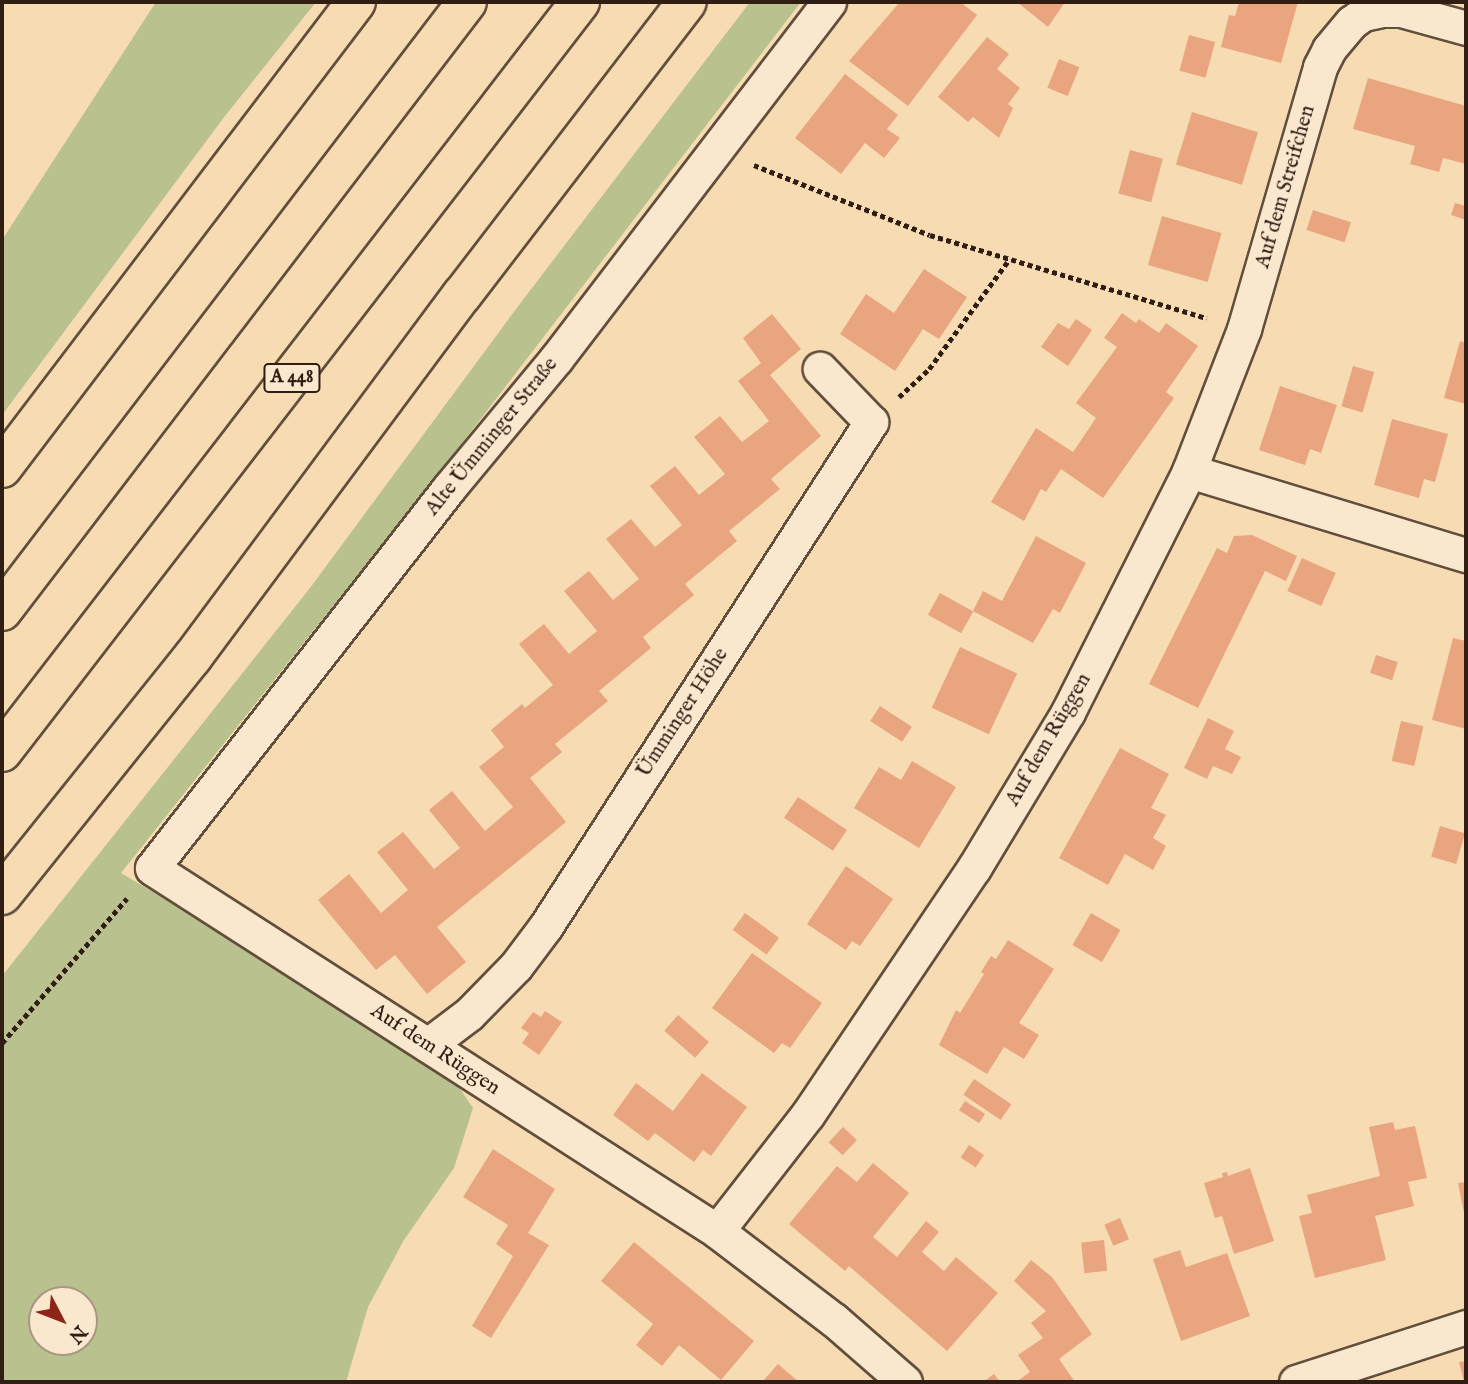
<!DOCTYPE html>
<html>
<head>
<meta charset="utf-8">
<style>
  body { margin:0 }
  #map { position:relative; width:1468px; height:1384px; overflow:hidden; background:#f7dcb3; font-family:"IM FELL English",serif }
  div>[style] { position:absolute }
  .green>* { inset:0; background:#b9c18f }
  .building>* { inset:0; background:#e8a57f; transform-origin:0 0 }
  .path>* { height:4.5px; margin-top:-2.25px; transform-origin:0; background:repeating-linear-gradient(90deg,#301e15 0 5px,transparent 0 8.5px) }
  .roads { filter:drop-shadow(2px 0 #624e3c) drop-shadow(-2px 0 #624e3c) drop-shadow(0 2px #624e3c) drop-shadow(0 -2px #624e3c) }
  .street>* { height:33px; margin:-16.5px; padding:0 16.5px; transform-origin:16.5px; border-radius:16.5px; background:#fae8ce }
  .highway>* { height:38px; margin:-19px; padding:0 19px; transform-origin:19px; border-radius:19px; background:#f7dcb3 }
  span { translate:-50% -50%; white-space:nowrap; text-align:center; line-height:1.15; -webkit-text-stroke:6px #fae8ce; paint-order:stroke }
  .shield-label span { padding:2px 5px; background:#fae8ce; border:2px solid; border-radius:5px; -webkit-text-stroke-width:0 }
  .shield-label { font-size:19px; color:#301e15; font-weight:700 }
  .street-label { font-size:21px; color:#301e15 }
  .frame { position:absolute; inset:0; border:4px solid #301e15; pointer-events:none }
  .north { position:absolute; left:28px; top:1286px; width:70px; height:70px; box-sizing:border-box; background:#fae8ce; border:2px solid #a99784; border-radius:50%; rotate:132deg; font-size:19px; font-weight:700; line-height:28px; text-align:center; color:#301e15 }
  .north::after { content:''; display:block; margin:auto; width:24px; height:32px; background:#8f2418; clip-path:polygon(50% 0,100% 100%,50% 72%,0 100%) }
</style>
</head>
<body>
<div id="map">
  <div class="green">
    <div style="clip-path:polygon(156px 2px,316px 2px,225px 116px,2px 415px,2px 240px)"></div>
    <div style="clip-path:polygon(evenodd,750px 2px,801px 2px,446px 464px,121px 873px,443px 1064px,473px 1108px,454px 1168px,404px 1240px,368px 1307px,346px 1382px,2px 1382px,2px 976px,310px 588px,516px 309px,750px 2px,42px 1300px,84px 1300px,84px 1342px,42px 1342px,42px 1300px)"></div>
  </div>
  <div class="building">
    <div style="clip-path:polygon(900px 2px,960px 2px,977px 15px,908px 106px,849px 61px)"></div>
    <div style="clip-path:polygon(1017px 2px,1065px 2px,1048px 27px)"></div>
    <div style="clip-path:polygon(1239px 2px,1298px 2px,1281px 63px,1221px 47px,1229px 15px,1235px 16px)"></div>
    <div style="left:1189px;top:35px;width:27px;height:37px;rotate:15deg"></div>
    <div style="clip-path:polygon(987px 37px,1009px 54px,997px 69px,1020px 88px,1008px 104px,1013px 108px,999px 138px,973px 117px,968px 122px,938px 97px)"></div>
    <div style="left:1059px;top:59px;width:22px;height:31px;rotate:22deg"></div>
    <div style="clip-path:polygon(845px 74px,898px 115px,887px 129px,900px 138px,884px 158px,865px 143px,841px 174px,795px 138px)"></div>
    <div style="clip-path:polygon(1368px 78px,1466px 106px,1466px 164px,1443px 158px,1439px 172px,1410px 164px,1415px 146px,1353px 129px)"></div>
    <div style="left:1192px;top:112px;width:69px;height:55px;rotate:17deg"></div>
    <div style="left:1130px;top:150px;width:34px;height:45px;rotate:15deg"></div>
    <div style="clip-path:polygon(1455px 203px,1466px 206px,1466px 220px,1451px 215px)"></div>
    <div style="left:1313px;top:210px;width:40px;height:21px;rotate:18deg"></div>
    <div style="left:1162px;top:216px;width:62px;height:51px;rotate:16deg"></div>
    <div style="clip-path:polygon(924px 269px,967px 297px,939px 339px,923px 329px,895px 371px,840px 334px,866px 294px,894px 313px)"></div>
    <div style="clip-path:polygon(1122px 313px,1136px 323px,1139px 319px,1159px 333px,1166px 323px,1198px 346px,1166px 392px,1174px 398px,1103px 498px,1061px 469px,1046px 492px,1041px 489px,1024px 521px,991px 502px,1036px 428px,1073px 452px,1096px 418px,1076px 403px,1117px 347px,1104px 338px)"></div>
    <div style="clip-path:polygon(772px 314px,801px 349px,770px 375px,821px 436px,771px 479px,780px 489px,729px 531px,737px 541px,685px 584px,694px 595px,643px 637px,651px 648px,599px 691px,608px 701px,555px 744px,562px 752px,530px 778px,566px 822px,437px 927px,466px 962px,427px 994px,395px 955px,376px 970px,318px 900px,349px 874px,381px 913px,408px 890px,377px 852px,403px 832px,434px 869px,460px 848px,429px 810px,452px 791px,485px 831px,513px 807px,479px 767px,504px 747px,491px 730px,522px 704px,525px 708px,553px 685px,519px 644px,544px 624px,569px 654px,597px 631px,564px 591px,589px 571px,613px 600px,639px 579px,606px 539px,631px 519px,655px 547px,682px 525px,650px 486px,675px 466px,699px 495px,725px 474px,694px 437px,720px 416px,742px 442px,769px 421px,738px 381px,761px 363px,743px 338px)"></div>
    <div style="clip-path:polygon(1076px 319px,1092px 330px,1068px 366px,1041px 347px,1058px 323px,1069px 329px)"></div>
    <div style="clip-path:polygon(1460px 341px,1466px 343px,1466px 404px,1444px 398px)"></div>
    <div style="left:1353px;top:366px;width:22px;height:42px;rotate:16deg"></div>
    <div style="clip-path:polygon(1280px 386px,1337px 405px,1321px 453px,1310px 449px,1305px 465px,1259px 450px)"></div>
    <div style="clip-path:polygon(1392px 419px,1448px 434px,1435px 482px,1424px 479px,1419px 498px,1374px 485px)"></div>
    <div style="clip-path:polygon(1252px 535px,1297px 556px,1286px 581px,1265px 571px,1198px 708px,1149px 684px,1217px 548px,1227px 553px,1234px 536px)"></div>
    <div style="clip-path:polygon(1036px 536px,1086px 563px,1060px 613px,1053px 609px,1033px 643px,973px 611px,983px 591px,1002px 601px)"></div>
    <div style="left:1302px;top:558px;width:37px;height:36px;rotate:24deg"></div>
    <div style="left:940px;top:593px;width:38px;height:25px;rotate:29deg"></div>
    <div style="clip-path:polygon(1453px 638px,1466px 641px,1466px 729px,1432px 720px)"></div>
    <div style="left:960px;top:647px;width:63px;height:67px;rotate:25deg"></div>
    <div style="left:1376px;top:655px;width:23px;height:19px;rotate:18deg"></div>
    <div style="left:880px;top:706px;width:38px;height:18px;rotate:33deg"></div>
    <div style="clip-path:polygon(1208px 718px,1234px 731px,1225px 749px,1241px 757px,1232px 774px,1213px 766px,1207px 779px,1184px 768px)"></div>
    <div style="left:1401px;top:721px;width:23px;height:41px;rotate:13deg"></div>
    <div style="clip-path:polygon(1120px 748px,1169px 774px,1151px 808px,1166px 815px,1153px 838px,1166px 846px,1153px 870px,1125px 854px,1108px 885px,1059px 858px)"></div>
    <div style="clip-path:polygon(912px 761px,956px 787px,919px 848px,854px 808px,879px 767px,901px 780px)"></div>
    <div style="left:798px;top:797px;width:59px;height:25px;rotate:34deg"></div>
    <div style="left:1440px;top:826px;width:26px;height:32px;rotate:16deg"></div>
    <div style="clip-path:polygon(846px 866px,893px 899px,860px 946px,852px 941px,846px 950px,807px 924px)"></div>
    <div style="left:745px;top:913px;width:42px;height:21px;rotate:36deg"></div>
    <div style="left:1091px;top:913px;width:34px;height:37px;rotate:30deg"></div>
    <div style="clip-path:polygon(1008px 940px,1054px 969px,1019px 1023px,1039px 1035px,1024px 1059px,1004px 1047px,987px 1074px,939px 1045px,956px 1010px,960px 1013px,984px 974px,981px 972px,991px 956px,996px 959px)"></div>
    <div style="clip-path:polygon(752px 953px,822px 1003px,790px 1048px,782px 1043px,774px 1053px,712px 1008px)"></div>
    <div style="clip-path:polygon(545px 1011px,562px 1022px,539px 1055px,522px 1043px,529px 1033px,521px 1028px,533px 1012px,541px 1017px)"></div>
    <div style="left:678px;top:1015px;width:41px;height:21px;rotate:41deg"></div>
    <div style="clip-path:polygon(702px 1073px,747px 1107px,711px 1156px,703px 1150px,694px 1162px,655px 1133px,648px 1141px,613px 1115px,636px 1083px,673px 1111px)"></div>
    <div style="left:974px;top:1079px;width:45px;height:19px;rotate:34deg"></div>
    <div style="left:965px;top:1101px;width:24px;height:11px;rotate:33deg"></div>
    <div style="clip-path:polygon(1393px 1122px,1395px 1130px,1415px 1126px,1427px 1178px,1408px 1182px,1414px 1206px,1375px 1216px,1386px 1260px,1315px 1278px,1299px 1216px,1312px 1213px,1307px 1195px,1380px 1176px,1369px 1127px)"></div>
    <div style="left:843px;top:1127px;width:19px;height:21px;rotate:43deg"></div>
    <div style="left:969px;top:1145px;width:18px;height:15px;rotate:34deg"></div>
    <div style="clip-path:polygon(493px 1149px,555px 1189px,528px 1233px,549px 1245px,491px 1338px,472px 1326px,513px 1256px,496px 1244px,508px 1225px,463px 1197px)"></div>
    <div style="clip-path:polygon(873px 1163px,909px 1193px,873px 1237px,897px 1257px,926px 1221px,939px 1232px,922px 1252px,944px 1271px,956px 1257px,998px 1293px,947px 1351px,849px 1266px,845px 1271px,789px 1224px,837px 1166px,857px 1182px)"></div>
    <div style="clip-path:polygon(1250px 1168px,1274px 1241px,1234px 1254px,1222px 1216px,1215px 1218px,1204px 1183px,1223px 1177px,1222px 1173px,1227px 1172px,1228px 1176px)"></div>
    <div style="clip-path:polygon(1466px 1182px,1466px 1218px,1465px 1218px,1458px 1183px)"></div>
    <div style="left:1120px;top:1218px;width:23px;height:17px;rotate:67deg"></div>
    <div style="left:1104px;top:1240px;width:31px;height:23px;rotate:84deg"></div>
    <div style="clip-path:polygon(634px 1242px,754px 1341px,721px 1380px,679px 1345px,662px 1366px,636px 1345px,653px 1324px,601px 1281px)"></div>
    <div style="clip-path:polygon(1180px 1250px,1186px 1267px,1227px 1253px,1250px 1316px,1181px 1341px,1153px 1259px)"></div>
    <div style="clip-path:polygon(1031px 1260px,1052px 1277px,1092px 1334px,1059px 1359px,1075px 1382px,1016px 1382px,1030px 1372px,1018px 1355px,1043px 1338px,1031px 1323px,1046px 1311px,1014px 1281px)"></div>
    <div style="clip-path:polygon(1466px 1361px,1466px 1382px,1464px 1382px,1459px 1362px)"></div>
    <div style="clip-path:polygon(778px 1364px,799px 1382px,762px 1382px)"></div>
    <div style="clip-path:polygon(994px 1374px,1000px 1382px,983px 1382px)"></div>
  </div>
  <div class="path">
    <div style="left:754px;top:165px;width:189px;rotate:21.7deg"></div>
    <div style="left:930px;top:235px;width:289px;rotate:16.7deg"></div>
    <div style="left:899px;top:397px;width:41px;rotate:-43deg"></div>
    <div style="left:929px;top:369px;width:134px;rotate:-53.8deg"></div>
    <div style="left:2px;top:1043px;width:191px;rotate:-49.2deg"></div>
  </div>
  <div class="roads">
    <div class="street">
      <div style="left:829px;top:2px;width:449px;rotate:127.4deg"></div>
      <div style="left:556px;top:359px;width:168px;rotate:129.7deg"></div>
      <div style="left:449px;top:488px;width:482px;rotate:128deg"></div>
      <div style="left:152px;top:868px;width:672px;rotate:32.72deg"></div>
      <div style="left:717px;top:1231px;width:147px;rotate:37.3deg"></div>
      <div style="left:834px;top:1320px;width:94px;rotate:41.1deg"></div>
      <div style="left:1189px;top:471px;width:152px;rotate:-68.8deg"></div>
      <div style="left:1244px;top:329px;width:273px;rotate:-73.8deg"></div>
      <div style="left:1320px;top:67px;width:20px;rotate:-63deg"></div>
      <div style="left:1329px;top:49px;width:35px;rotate:-50deg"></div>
      <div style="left:1352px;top:22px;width:14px;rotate:-36deg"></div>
      <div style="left:1363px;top:14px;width:19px;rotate:-12deg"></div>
      <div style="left:1382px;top:10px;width:19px"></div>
      <div style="left:1401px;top:10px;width:67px;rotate:15.5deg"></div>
      <div style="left:428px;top:1045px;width:51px;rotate:-37.1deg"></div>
      <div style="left:469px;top:1014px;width:67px;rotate:-45.6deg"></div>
      <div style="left:516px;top:966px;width:50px;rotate:-53.1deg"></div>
      <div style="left:546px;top:926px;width:600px;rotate:-57.18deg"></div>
      <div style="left:871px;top:422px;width:74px;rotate:-133.9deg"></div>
      <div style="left:717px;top:1231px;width:148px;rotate:-52.1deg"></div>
      <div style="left:808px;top:1114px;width:297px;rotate:-56deg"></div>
      <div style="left:974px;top:868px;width:182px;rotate:-58.9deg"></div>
      <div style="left:1068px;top:712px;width:270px;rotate:-63.3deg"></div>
      <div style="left:1189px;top:471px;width:289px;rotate:16.9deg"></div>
      <div style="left:1296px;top:1382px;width:179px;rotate:-17.9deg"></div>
    </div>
    <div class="highway">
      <div style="left:2px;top:468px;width:585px;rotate:-52.78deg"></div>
      <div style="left:2px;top:611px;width:766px;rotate:-52.64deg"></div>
      <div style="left:2px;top:752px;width:947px;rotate:-52.38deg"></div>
      <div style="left:2px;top:895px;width:304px;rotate:-51.3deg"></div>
      <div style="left:192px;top:658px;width:452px;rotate:-53.4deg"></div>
      <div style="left:462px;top:295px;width:369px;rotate:-52.5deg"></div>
    </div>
  </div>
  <div class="shield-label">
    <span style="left:292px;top:378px">A 448</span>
  </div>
  <div class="street-label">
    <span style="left:1286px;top:187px;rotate:-74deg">Auf dem Streifchen</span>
    <span style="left:492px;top:437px;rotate:-51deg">Alte Ümminger Straße</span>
    <span style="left:683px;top:713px;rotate:-57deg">Ümminger Höhe</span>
    <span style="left:1049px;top:740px;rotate:-60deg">Auf dem Rüggen</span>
    <span style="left:435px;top:1050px;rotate:33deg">Auf dem Rüggen</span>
  </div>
  <div class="frame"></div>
  <div class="north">N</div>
</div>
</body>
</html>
